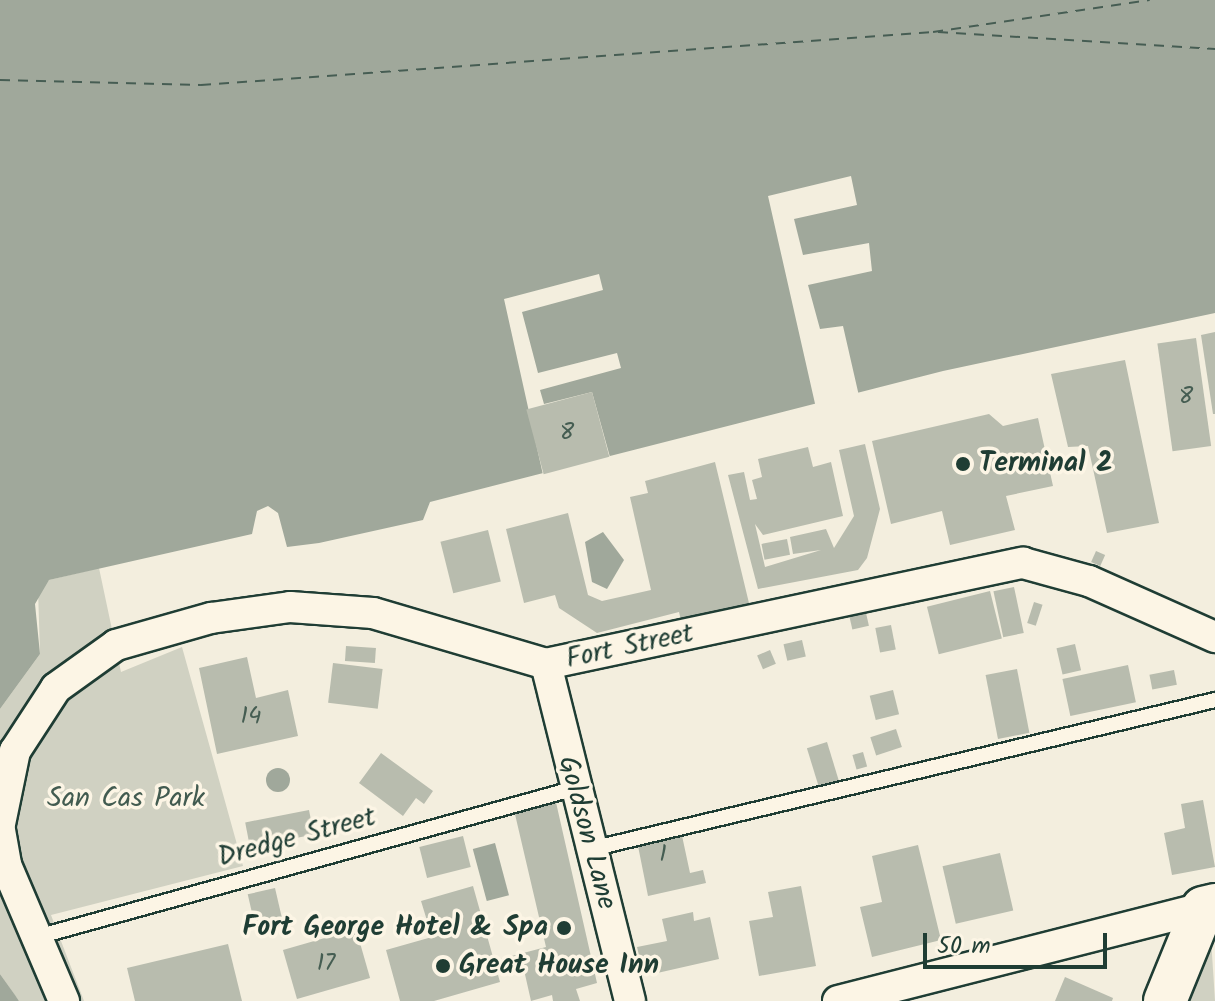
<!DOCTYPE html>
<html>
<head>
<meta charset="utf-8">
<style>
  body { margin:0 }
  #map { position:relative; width:1215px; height:1001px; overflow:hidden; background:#f3eede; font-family:Kalam,sans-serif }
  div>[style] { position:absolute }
  .green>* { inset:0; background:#d0d1c2 }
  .water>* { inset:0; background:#a0a89b; transform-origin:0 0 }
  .round { border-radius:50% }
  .pier>* { inset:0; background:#f3eede }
  .ferry>* { height:2px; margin-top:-1px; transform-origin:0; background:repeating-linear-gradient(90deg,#465d53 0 10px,transparent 0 18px) }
  .building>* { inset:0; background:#b8bcae; transform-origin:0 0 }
  .roads { filter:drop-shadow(2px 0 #1f3d34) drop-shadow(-2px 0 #1f3d34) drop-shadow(0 2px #1f3d34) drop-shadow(0 -2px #1f3d34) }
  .service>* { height:14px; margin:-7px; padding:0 7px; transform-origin:7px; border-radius:7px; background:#fcf5e5 }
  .minor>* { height:30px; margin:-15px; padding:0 15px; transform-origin:15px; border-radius:15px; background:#fcf5e5 }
  .secondary>* { height:42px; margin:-21px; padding:0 21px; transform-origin:21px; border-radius:21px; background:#fcf5e5 }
  .dots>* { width:22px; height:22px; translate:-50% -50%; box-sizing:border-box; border:4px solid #fcf5e5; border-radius:50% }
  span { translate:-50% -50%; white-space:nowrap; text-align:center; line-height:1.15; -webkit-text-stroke:7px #fcf5e5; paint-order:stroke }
  .number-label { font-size:24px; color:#455d52 }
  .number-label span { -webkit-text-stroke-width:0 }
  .poi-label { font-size:28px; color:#1f3d34; font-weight:700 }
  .left { translate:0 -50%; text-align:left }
  .right { translate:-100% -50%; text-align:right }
  .street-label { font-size:28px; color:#1f3d34 }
  .park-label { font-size:28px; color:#425b50 }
  .scale { position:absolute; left:923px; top:933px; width:184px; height:36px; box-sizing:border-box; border:4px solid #1f3d34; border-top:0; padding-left:10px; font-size:24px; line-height:28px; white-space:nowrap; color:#1f3d34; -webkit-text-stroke:6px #fcf5e5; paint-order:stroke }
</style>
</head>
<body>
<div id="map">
  <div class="green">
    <div style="clip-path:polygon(99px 568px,121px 672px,182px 647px,243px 866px,51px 915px,84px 1001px,19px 1001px,0 974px,0 709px,40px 654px,38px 589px,49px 580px)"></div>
    <div style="clip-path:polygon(1211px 938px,1215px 1001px,1179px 1001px)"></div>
  </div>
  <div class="water">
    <div style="clip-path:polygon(0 0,1215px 0,1215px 313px,943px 371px,430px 502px,423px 520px,319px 543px,287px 547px,278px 513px,268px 506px,257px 511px,252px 534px,49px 580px,35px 604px,40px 654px,0 709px)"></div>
    <div style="clip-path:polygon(603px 532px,624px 560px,607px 589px,592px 582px,585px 542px)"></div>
    <div class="round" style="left:266px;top:768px;width:24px;height:24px"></div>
    <div style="left:495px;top:843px;width:54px;height:23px;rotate:75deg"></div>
    <div style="clip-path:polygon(0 974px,15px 995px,19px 1001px,0 1001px)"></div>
  </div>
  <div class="pier">
    <div style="clip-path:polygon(851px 176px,857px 205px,794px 219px,803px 255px,869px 243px,872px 271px,808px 285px,820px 329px,843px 326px,859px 396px,816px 408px,768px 196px)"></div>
    <div style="clip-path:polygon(599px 274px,603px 290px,522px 312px,538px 373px,617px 353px,621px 368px,540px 390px,544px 404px,592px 392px,610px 457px,543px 475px,504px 299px)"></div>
  </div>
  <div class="ferry">
    <div style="left:938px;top:32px;width:278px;rotate:3.5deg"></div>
    <div style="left:0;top:80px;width:201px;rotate:1.4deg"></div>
    <div style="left:201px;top:85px;width:734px;rotate:-4.14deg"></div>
    <div style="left:933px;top:32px;width:219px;rotate:-8.4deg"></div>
  </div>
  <div class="building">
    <div style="clip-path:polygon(1215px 332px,1215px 414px,1213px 414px,1201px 335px)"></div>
    <div style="left:1196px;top:338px;width:109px;height:39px;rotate:82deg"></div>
    <div style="clip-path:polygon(1125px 360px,1159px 523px,1107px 533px,1088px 446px,1068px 447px,1051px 374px)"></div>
    <div style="left:592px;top:392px;width:67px;height:68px;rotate:75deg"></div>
    <div style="clip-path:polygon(989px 414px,1003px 426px,1038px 418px,1053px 486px,1006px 496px,1015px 530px,950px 545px,942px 511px,891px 524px,872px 441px)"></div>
    <div style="clip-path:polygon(865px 444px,880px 509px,867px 558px,858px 570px,758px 589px,728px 475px,744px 472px,750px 500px,757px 499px,752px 480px,762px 477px,758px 459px,808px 447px,813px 467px,831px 462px,843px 516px,763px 535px,755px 524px,765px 567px,821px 550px,793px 554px,790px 537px,826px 529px,834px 548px,854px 516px,839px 450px)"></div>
    <div style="clip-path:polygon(715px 462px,755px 628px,687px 647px,679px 612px,597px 633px,559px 608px,555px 595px,524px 603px,506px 529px,568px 513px,588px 595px,602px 601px,651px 590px,630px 497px,648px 493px,645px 481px)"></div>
    <div style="left:488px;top:530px;width:53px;height:49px;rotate:76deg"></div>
    <div style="left:787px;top:539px;width:16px;height:26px;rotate:79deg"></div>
    <div style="left:1096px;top:551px;width:10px;height:12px;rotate:24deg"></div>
    <div style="left:1014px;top:587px;width:47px;height:21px;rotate:78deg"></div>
    <div style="left:990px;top:591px;width:49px;height:65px;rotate:76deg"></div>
    <div style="left:1034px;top:602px;width:9px;height:22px;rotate:18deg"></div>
    <div style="left:866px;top:613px;width:13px;height:17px;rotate:77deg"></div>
    <div style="left:891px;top:625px;width:25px;height:16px;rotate:79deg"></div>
    <div style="left:802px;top:640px;width:17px;height:19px;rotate:77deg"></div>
    <div style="left:1075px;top:644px;width:27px;height:19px;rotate:77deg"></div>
    <div style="left:346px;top:646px;width:30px;height:15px;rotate:4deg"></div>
    <div style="left:770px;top:650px;width:15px;height:14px;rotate:67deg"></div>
    <div style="clip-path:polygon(247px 657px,256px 698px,288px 690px,298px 736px,217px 754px,199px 668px)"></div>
    <div style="left:333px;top:663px;width:50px;height:40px;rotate:7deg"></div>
    <div style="left:1128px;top:665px;width:38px;height:67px;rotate:78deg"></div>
    <div style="left:1017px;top:669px;width:65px;height:32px;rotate:79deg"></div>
    <div style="left:1174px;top:670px;width:15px;height:25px;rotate:79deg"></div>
    <div style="left:893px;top:690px;width:25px;height:24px;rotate:76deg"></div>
    <div style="left:896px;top:729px;width:19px;height:27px;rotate:72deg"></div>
    <div style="left:827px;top:742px;width:41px;height:21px;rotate:73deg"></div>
    <div style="left:863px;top:752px;width:15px;height:11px;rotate:74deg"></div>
    <div style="clip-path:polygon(381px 753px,433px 791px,424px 804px,416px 798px,403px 816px,359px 783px)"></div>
    <div style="clip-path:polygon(555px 798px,597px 983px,576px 989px,580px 1001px,553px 1001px,552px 995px,531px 1001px,524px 970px,504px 974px,500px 959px,546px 947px,514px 810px)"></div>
    <div style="clip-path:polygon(1203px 800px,1215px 867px,1172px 875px,1164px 833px,1185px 828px,1181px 804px)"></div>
    <div style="left:309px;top:810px;width:25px;height:65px;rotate:79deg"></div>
    <div style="clip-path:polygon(681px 831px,690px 873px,703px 870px,706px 883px,648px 896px,637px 841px)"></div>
    <div style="left:463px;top:836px;width:32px;height:45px;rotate:76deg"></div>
    <div style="clip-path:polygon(918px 845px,941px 940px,872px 957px,860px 907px,882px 902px,872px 856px)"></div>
    <div style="left:1000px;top:853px;width:59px;height:59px;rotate:77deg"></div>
    <div style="clip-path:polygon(473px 886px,500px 982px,434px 1001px,400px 1001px,386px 950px,432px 937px,421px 901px)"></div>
    <div style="clip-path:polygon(801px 886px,816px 966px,759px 976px,749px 921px,773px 917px,768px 892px)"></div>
    <div style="left:275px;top:888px;width:36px;height:28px;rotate:77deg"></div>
    <div style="clip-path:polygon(693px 912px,694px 921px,710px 917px,719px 959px,644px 976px,637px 947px,667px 941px,662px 919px)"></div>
    <div style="left:356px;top:929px;width:51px;height:76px;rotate:74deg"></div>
    <div style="clip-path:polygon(228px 944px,242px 1001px,135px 1001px,127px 968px)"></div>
    <div style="clip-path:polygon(1065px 977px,1113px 998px,1112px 1001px,1055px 1001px)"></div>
  </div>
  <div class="roads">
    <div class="service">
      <div style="left:591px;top:849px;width:642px;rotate:-13.43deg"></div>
      <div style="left:37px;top:937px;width:555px;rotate:-15.46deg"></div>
    </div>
    <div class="minor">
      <div style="left:546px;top:664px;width:347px;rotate:76deg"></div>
      <div style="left:0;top:824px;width:75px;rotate:-78.4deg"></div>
      <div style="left:15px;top:751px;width:75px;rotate:-56.9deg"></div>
      <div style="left:56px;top:688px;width:74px;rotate:-35.6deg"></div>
      <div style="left:116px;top:645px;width:99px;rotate:-15.9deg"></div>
      <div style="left:211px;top:618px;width:80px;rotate:-7.9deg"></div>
      <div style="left:290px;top:607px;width:83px;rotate:4.1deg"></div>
      <div style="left:373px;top:613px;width:180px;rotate:16.4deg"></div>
      <div style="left:546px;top:664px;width:488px;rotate:-12deg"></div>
      <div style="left:1023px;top:563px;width:68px;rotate:15.3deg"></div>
      <div style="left:1089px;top:581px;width:138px;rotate:24deg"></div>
      <div style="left:0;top:830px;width:36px;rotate:80deg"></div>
      <div style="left:6px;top:865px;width:148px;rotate:66.9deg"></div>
      <div style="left:838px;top:1001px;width:377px;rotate:-14.3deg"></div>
    </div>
    <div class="secondary">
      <div style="left:1165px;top:1001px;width:100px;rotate:-67.8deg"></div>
      <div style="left:1203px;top:908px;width:12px;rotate:-14deg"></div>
    </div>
  </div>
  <div class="dots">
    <div style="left:963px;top:464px;background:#1f3d34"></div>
    <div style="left:564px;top:928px;background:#1f3d34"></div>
    <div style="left:443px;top:966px;background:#1f3d34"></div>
  </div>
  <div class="number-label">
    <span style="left:1186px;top:397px">8</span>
    <span style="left:567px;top:433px">8</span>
    <span style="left:251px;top:717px">14</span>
    <span style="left:663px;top:855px">1</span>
    <span style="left:326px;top:964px">17</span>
  </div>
  <div class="poi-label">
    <span class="left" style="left:979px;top:464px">Terminal 2</span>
    <span class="right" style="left:548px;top:928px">Fort George Hotel &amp; Spa</span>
    <span class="left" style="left:459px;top:966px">Great House Inn</span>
  </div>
  <div class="street-label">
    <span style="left:630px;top:647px;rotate:-12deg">Fort Street</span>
    <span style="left:586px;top:833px;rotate:75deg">Goldson Lane</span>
    <span style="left:297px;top:838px;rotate:-15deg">Dredge Street</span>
  </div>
  <div class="park-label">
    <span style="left:126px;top:799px">San Cas Park</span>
  </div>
  <div class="scale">50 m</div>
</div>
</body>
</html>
